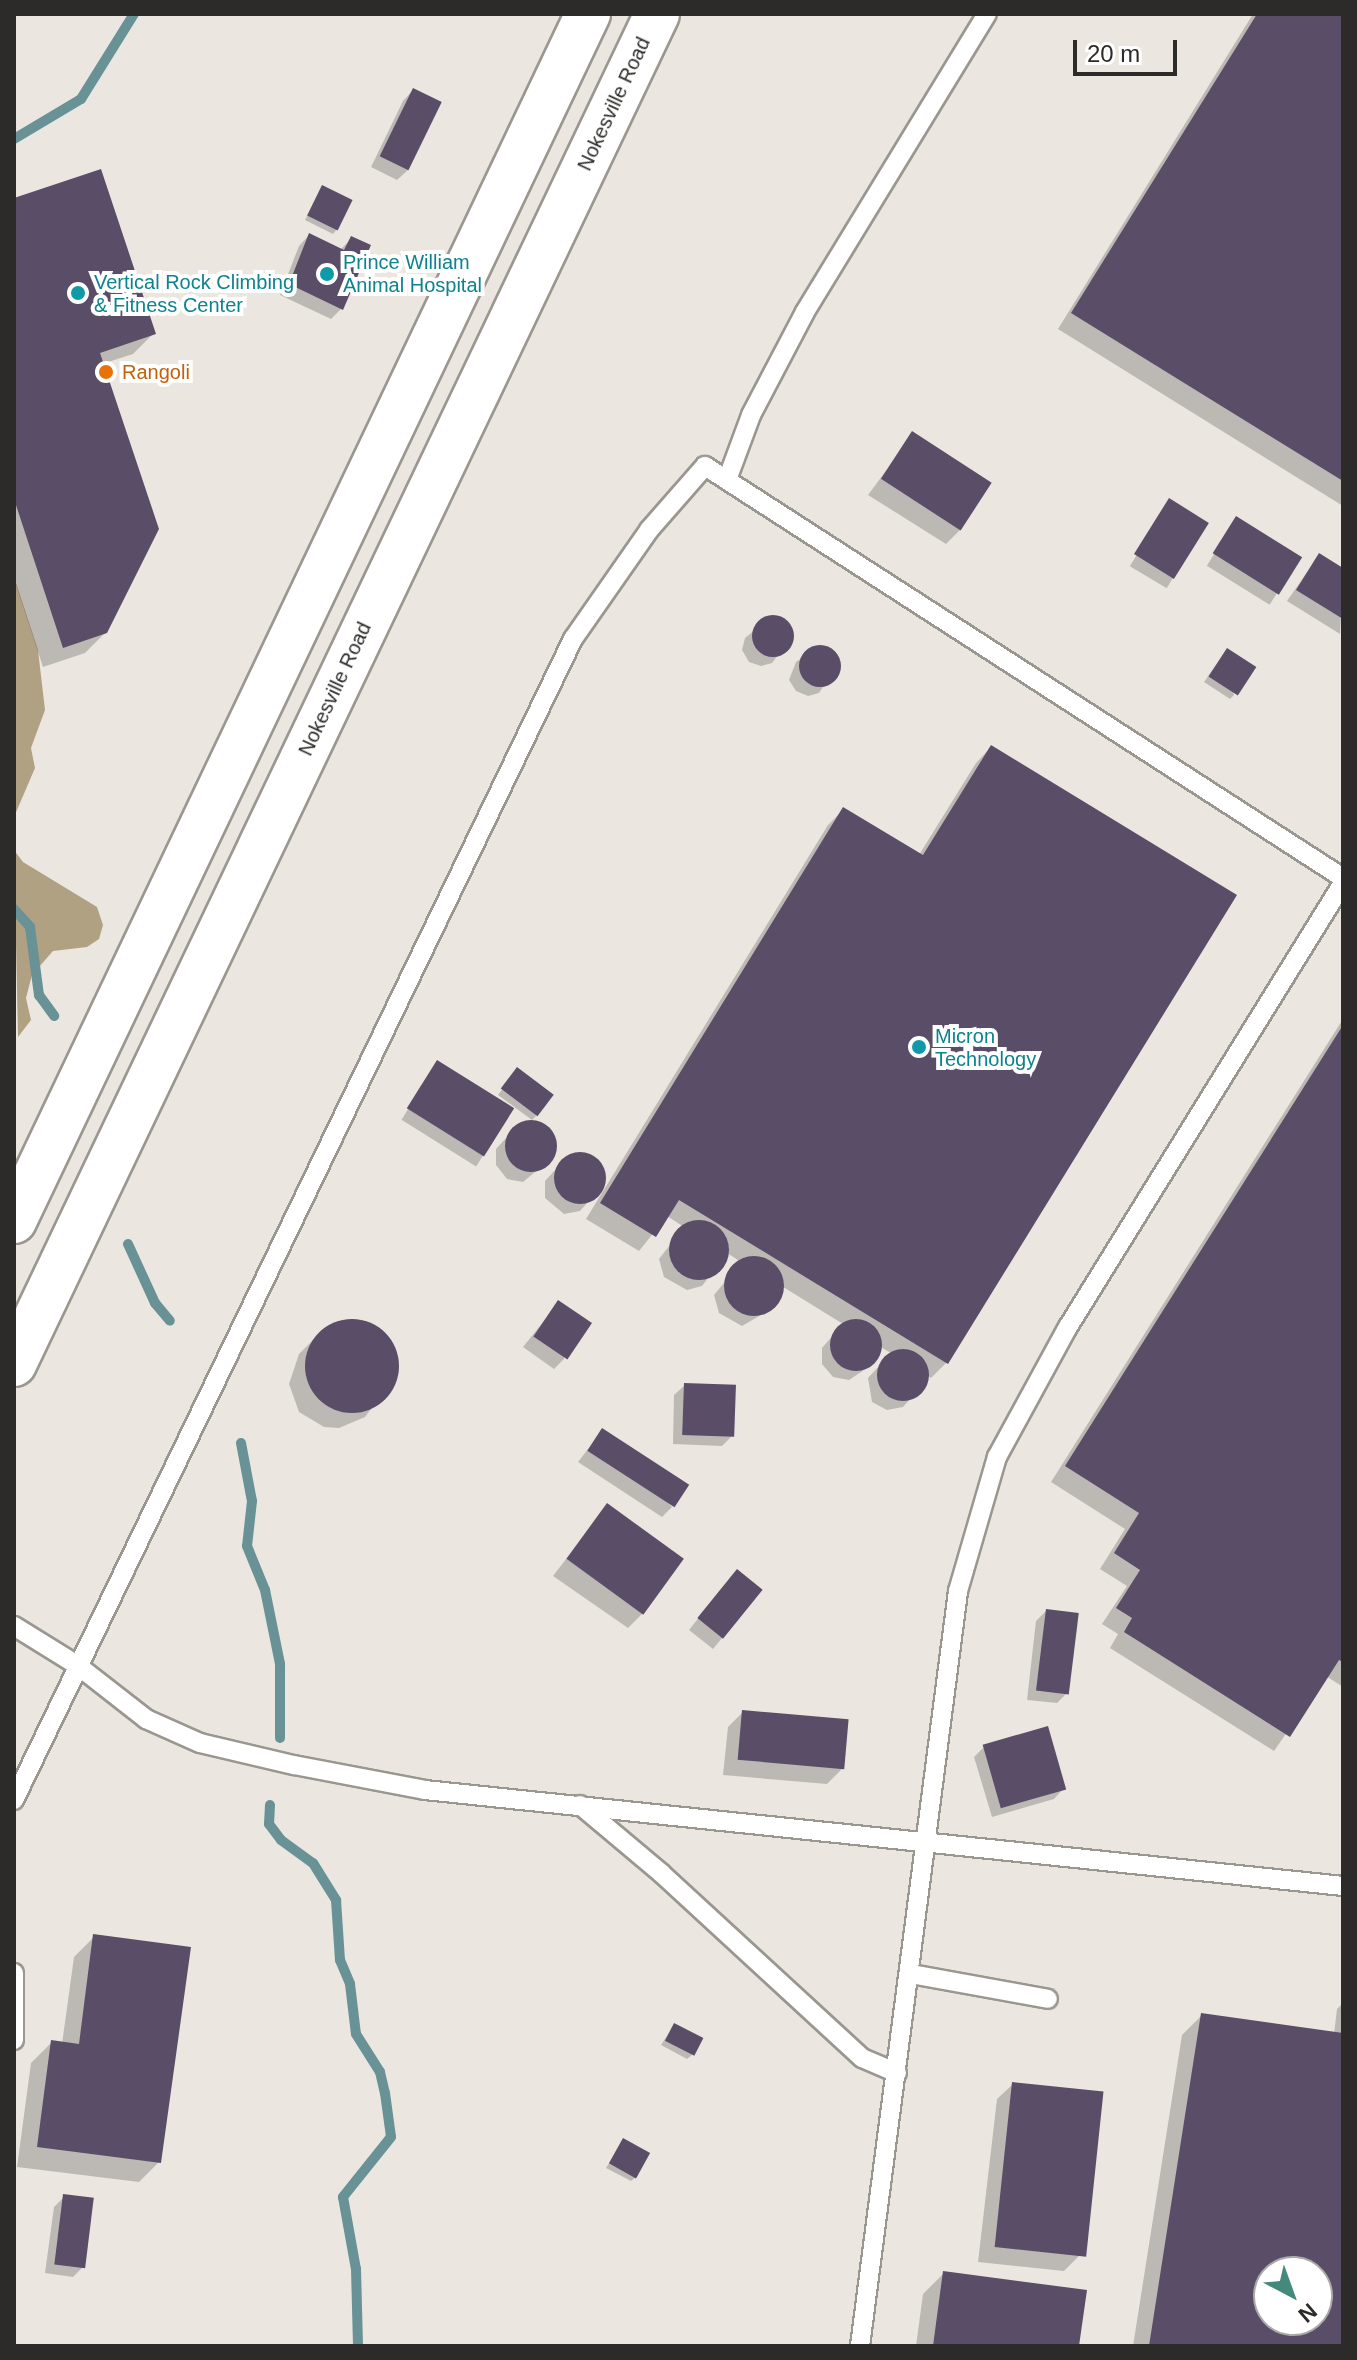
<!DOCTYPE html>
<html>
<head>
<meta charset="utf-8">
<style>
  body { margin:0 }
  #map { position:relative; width:1357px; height:2360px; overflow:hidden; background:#ebe7e0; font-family:Arial,sans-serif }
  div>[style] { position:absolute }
  .forest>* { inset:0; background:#b1a183 }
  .shadow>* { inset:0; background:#0003; transform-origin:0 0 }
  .stream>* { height:10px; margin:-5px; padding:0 5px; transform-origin:5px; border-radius:5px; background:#689295 }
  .building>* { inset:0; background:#594d68; transform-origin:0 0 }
  .round { border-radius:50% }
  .roads { filter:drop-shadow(2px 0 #9a9690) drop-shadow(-2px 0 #9a9690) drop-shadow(0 2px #9a9690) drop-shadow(0 -2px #9a9690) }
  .service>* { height:18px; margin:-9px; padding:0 9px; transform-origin:9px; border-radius:9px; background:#fff }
  .trunk>* { height:44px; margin:-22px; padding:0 22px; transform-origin:22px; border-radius:22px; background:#fff }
  .dots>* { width:22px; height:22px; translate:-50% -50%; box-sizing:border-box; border:4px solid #fff; border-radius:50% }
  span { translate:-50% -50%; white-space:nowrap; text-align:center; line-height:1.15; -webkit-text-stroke:8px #fff; paint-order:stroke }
  .street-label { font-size:20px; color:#2d2b29 }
  .culture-label { font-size:20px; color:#0d838f }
  .left { translate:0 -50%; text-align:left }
  .food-label { font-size:20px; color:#c56008 }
  .frame { position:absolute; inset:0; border:16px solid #2d2b29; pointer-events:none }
  .north { position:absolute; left:1253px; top:2256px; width:80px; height:80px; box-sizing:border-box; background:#fff; border:2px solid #abaaa9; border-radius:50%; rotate:139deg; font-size:22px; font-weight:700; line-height:32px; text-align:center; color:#2d2b29 }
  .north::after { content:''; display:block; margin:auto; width:28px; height:36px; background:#45897d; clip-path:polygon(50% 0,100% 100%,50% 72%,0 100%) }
  .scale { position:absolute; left:1073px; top:40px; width:104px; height:36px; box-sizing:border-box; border:4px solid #2d2b29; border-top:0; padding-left:10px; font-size:24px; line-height:28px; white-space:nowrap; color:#2d2b29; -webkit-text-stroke:6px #fff; paint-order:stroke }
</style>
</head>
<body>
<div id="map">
  <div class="forest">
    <div style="clip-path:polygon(14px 577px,38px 650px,45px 710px,31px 748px,35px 768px,14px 817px)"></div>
    <div style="clip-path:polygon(14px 850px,23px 862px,97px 907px,103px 925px,99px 939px,87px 947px,53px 951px,32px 975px,26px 998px,31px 1020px,18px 1037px)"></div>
  </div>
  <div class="shadow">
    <div style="clip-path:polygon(1253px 14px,1343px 14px,1343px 506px,1058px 329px)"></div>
    <div style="clip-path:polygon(413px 90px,408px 170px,397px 180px,371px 167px,403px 101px)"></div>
    <div style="clip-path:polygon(323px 187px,337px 229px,333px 234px,305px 220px)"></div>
    <div style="clip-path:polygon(14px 200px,153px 334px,133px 354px,102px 364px,106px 632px,85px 653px,43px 667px,14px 579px)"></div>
    <div style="clip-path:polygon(309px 235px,341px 249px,351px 239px,341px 309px,331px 319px,280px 295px,299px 246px)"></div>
    <div style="clip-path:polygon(913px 434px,961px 529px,946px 544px,868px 495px)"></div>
    <div style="left:1169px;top:501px;width:43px;height:76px;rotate:31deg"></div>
    <div style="left:1236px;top:519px;width:74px;height:55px;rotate:32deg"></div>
    <div style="clip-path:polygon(1319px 555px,1343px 570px,1340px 634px,1287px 601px)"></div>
    <div style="clip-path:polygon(772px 616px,784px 620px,792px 636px,772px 663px,761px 666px,749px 662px,742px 650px,745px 638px)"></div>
    <div style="clip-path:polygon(820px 646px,835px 654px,838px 665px,819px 693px,808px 696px,796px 691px,789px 680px,796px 662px)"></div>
    <div style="clip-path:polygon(1223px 655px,1234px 695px,1230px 699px,1204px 682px)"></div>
    <div style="clip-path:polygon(991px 747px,947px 1362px,931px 1378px,925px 1374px,926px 1381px,903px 1407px,887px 1410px,872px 1402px,868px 1378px,891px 1353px,879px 1346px,877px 1357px,867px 1368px,849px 1380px,833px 1377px,822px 1364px,822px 1348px,843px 1324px,780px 1285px,768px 1311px,742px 1326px,719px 1313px,714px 1295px,741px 1262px,727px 1253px,702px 1286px,687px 1290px,664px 1277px,659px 1259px,684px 1227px,667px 1216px,639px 1251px,586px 1219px,828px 825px,844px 809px,919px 855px,976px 763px)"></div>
    <div style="clip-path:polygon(1343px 1019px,1343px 1687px,1326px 1676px,1274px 1751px,1110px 1648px,1118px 1634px,1102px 1624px,1127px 1586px,1100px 1569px,1125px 1529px,1051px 1482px)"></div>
    <div style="left:437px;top:1063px;width:88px;height:67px;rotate:32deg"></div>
    <div style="clip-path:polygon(513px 1075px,536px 1116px,532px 1120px,498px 1095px)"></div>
    <div style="clip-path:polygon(542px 1124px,554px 1139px,552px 1158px,523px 1182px,507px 1179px,496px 1165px,496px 1149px,518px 1125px)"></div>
    <div style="clip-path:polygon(583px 1154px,600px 1165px,603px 1185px,580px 1211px,564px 1214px,545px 1198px,545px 1181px,567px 1157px)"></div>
    <div style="clip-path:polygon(559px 1302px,564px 1359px,554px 1369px,523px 1347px)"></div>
    <div style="clip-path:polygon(357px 1320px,385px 1334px,393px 1346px,396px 1375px,365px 1417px,339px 1428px,324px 1427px,299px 1412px,289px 1384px,299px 1354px,315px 1338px,342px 1321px)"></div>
    <div style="clip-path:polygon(685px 1385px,732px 1436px,722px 1446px,673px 1444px,674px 1395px)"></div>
    <div style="clip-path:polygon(602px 1431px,672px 1507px,662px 1517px,578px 1462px)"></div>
    <div style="clip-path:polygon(607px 1506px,643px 1613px,628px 1628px,553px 1576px)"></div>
    <div style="clip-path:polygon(727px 1582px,761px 1591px,713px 1649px,689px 1630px)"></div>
    <div style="clip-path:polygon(1046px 1611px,1067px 1693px,1057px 1703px,1027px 1700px,1036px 1621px)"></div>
    <div style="clip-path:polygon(743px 1712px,842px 1769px,827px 1784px,723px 1775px,728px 1727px)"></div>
    <div style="clip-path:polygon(984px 1747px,1064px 1788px,1054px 1799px,992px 1817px,974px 1757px)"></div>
    <div style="clip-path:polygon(94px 1937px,159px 2162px,139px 2182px,17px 2167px,31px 2063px,52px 2042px,62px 2044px,74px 1957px)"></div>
    <div style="clip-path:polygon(evenodd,1343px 2003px,1343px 2346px,1133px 2346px,1182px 2035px,1202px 2015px,1334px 2034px,1337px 2009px,1343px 2003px,1269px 2272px,1317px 2272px,1317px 2320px,1269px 2320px,1269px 2272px)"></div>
    <div style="clip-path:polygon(674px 2025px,692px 2055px,687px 2059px,661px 2045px)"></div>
    <div style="clip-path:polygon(1013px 2084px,1079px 2256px,1064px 2271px,978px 2262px,997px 2099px)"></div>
    <div style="clip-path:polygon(623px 2141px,636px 2177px,631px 2181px,606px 2168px)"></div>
    <div style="clip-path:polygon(64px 2197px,83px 2267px,73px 2277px,45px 2273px,54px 2207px)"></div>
    <div style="clip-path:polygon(944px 2273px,1077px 2346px,916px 2346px,923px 2294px)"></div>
  </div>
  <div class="stream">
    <div style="left:14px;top:139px;width:78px;rotate:-30.8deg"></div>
    <div style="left:81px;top:99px;width:100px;rotate:-58.1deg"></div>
    <div style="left:14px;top:909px;width:24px;rotate:48deg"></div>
    <div style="left:30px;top:927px;width:69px;rotate:82.5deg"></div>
    <div style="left:39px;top:995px;width:26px;rotate:54deg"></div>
    <div style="left:128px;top:1244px;width:65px;rotate:65.4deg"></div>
    <div style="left:155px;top:1303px;width:23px;rotate:50deg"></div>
    <div style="left:241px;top:1443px;width:59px;rotate:79.3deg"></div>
    <div style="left:252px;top:1501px;width:45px;rotate:96.3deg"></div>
    <div style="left:247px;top:1546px;width:48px;rotate:67.8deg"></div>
    <div style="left:265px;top:1590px;width:76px;rotate:78.5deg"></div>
    <div style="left:280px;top:1664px;width:74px;rotate:90deg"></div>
    <div style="left:270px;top:1805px;width:19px;rotate:93deg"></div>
    <div style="left:269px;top:1824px;width:20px;rotate:53deg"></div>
    <div style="left:281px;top:1840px;width:39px;rotate:36deg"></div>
    <div style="left:313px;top:1863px;width:44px;rotate:58.1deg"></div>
    <div style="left:336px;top:1900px;width:60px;rotate:86.2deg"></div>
    <div style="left:340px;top:1960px;width:26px;rotate:67deg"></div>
    <div style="left:350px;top:1984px;width:50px;rotate:83.2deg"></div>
    <div style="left:356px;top:2034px;width:45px;rotate:57.7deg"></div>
    <div style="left:380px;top:2072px;width:22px;rotate:77deg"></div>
    <div style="left:385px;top:2093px;width:44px;rotate:82.2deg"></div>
    <div style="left:391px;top:2137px;width:77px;rotate:128.7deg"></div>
    <div style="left:343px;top:2197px;width:73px;rotate:79.8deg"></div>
    <div style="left:356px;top:2269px;width:77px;rotate:88.5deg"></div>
  </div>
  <div class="building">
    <div style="clip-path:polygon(1257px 14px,1343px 14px,1343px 481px,1071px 313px)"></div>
    <div style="left:413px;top:88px;width:32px;height:76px;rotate:26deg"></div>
    <div style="clip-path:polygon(101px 169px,156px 334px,100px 353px,159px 529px,107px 633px,63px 648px,14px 499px,14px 198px)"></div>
    <div style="left:322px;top:185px;width:34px;height:34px;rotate:26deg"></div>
    <div style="clip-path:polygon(309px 233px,344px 250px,351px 236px,371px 245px,343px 310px,289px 284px)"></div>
    <div style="left:912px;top:431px;width:95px;height:57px;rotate:33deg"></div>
    <div style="left:1169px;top:498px;width:47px;height:66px;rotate:32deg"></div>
    <div style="left:1236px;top:516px;width:78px;height:44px;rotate:32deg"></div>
    <div style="clip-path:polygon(1319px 553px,1343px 568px,1343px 619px,1296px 590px)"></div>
    <div class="round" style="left:752px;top:615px;width:42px;height:42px"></div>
    <div class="round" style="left:799px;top:645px;width:42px;height:42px"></div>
    <div style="left:1227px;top:648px;width:35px;height:34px;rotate:33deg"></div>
    <div style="clip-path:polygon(991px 745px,1237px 895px,948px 1364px,679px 1200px,656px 1237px,600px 1203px,843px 807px,923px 855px)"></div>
    <div style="clip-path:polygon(1343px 1025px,1343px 1662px,1339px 1660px,1290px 1737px,1124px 1632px,1132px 1618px,1116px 1608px,1140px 1570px,1114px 1553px,1139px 1513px,1065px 1466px)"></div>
    <div style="left:437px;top:1060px;width:91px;height:57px;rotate:32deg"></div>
    <div style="left:517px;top:1067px;width:46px;height:27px;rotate:37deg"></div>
    <div class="round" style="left:505px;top:1120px;width:52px;height:52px"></div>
    <div class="round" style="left:554px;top:1152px;width:52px;height:52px"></div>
    <div class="round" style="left:669px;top:1220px;width:60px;height:60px"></div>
    <div class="round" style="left:724px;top:1256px;width:60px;height:60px"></div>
    <div style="left:558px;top:1300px;width:41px;height:44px;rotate:34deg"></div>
    <div class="round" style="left:305px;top:1319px;width:94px;height:94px"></div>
    <div class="round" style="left:830px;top:1319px;width:52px;height:52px"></div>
    <div class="round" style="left:877px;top:1349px;width:52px;height:52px"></div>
    <div style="left:684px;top:1383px;width:52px;height:52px;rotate:2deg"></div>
    <div style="left:602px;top:1428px;width:104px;height:27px;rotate:33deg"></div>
    <div style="left:607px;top:1503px;width:95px;height:69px;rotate:36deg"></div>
    <div style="left:737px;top:1569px;width:33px;height:63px;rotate:39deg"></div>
    <div style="left:1046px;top:1609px;width:33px;height:82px;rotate:7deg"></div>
    <div style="left:742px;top:1710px;width:107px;height:50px;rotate:5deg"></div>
    <div style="left:1048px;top:1726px;width:66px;height:68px;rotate:74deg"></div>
    <div style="clip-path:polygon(93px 1934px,191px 1947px,161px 2163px,37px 2147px,51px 2040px,79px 2044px)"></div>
    <div style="clip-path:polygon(evenodd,1201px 2013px,1343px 2033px,1343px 2346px,1149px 2346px,1201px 2013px,1269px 2272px,1317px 2272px,1317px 2320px,1269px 2320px,1269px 2272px)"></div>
    <div style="left:674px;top:2023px;width:33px;height:20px;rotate:27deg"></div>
    <div style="left:1012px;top:2082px;width:92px;height:166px;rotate:6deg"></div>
    <div style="left:623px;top:2138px;width:31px;height:29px;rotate:29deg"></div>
    <div style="left:63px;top:2194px;width:31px;height:71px;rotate:7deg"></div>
    <div style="clip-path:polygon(943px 2271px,1087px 2290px,1079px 2346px,933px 2346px)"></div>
  </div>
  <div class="roads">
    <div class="service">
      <div style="left:727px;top:480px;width:69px;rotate:-69.7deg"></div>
      <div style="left:751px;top:415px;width:116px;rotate:-62.3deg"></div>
      <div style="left:805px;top:312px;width:349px;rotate:-58.6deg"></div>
      <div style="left:14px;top:1626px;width:74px;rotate:31.8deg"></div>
      <div style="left:77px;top:1665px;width:88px;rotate:38deg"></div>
      <div style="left:146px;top:1719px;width:59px;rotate:24deg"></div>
      <div style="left:200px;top:1743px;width:97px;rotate:13.2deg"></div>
      <div style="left:294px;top:1765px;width:133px;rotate:10.8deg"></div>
      <div style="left:425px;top:1790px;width:923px;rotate:5.97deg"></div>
      <div style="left:14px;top:1800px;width:1289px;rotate:-64.29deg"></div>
      <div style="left:573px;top:639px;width:133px;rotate:-55.1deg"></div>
      <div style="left:649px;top:530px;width:85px;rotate:-48.8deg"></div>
      <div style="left:705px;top:466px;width:759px;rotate:32.85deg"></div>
      <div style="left:580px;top:1805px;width:106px;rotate:40deg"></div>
      <div style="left:661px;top:1873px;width:273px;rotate:42.6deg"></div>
      <div style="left:862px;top:2058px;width:38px;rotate:23deg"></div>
      <div style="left:14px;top:1973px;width:67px;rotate:90deg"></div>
      <div style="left:911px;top:1974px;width:139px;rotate:10.3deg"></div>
      <div style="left:860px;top:2346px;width:761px;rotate:-82.6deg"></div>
      <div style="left:958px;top:1591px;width:140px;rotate:-73.8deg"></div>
      <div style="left:997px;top:1457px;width:148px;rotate:-61.4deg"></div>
      <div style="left:1068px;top:1327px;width:522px;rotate:-58.23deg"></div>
    </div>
    <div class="trunk">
      <div style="left:14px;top:1221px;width:1337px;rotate:-64.57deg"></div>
      <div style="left:14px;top:1364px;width:1495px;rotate:-64.53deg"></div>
    </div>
  </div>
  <div class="dots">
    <div style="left:327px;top:274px;background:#0f9aa8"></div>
    <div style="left:78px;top:293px;background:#0f9aa8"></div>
    <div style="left:106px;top:372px;background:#e8710a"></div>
    <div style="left:919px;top:1047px;background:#0f9aa8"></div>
  </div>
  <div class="street-label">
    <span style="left:614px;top:104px;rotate:-65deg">Nokesville Road</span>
    <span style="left:335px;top:689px;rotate:-65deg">Nokesville Road</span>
  </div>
  <div class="culture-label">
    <span class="left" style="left:343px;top:274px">Prince William<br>Animal Hospital</span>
    <span class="left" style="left:94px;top:294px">Vertical Rock Climbing<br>&amp; Fitness Center</span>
    <span class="left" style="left:935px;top:1048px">Micron<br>Technology</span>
  </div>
  <div class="food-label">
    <span class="left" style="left:122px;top:372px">Rangoli</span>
  </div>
  <div class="frame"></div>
  <div class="north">N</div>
  <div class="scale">20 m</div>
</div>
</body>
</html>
